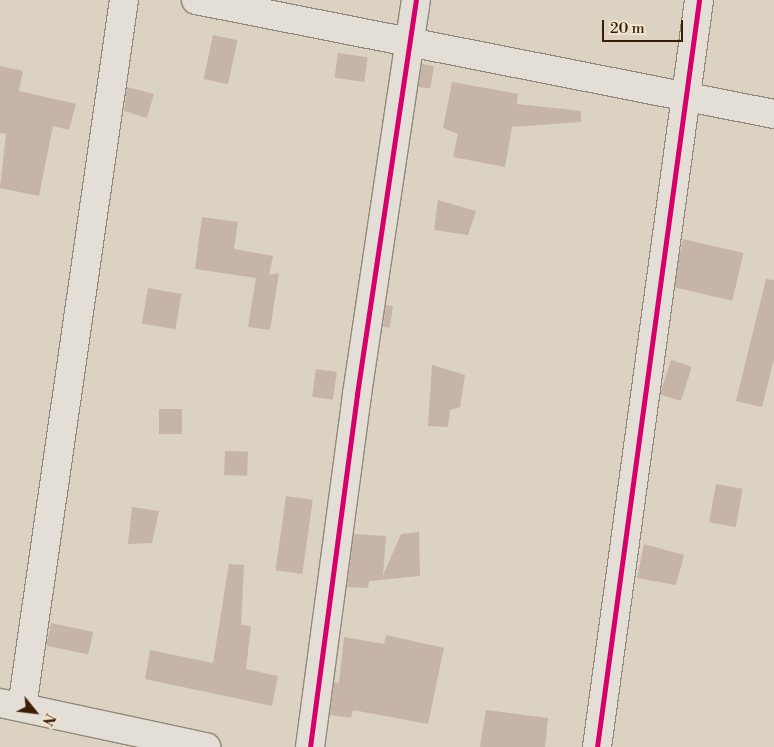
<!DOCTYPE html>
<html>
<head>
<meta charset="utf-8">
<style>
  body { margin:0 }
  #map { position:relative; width:774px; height:747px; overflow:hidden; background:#dcd2c1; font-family:"Libre Bodoni",serif }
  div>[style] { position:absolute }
  .building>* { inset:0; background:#c6b4a8; transform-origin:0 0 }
  .roads { filter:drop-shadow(1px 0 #91887b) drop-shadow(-1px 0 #91887b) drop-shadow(0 1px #91887b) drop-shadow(0 -1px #91887b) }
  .minor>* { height:28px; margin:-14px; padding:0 14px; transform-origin:14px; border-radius:14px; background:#e4dfd6 }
  .cycleway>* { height:5px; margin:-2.5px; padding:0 2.5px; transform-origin:2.5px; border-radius:2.5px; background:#d6006c }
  span { translate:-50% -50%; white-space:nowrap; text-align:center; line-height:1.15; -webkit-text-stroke:5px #efe4d0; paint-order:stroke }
  .north { position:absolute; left:10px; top:687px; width:50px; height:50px; -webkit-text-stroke:4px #efe4d0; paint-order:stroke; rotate:119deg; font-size:14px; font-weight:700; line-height:20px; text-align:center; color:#3a1d04 }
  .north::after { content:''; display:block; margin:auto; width:18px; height:22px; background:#3a1d04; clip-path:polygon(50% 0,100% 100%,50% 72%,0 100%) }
  .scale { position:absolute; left:602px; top:20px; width:81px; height:22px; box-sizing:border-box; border:2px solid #3a1d04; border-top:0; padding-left:6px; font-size:15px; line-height:18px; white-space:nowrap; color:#3a1d04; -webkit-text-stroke:4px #efe4d0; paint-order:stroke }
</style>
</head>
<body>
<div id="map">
  <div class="building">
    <div style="left:213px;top:35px;width:25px;height:45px;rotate:12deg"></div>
    <div style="left:338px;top:53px;width:30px;height:25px;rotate:8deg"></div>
    <div style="left:422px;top:64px;width:12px;height:23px;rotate:9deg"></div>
    <div style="clip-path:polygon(0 66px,23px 71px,19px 91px,76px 104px,69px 130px,53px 126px,39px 196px,0 188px,6px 134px,0 133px)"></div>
    <div style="clip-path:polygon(452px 82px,518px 94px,517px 104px,581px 111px,581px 122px,512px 127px,505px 167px,453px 157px,458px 134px,443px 128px)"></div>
    <div style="clip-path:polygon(127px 87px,154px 94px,147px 118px,124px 111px)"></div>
    <div style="clip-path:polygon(438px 200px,476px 211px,468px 235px,434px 230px)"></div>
    <div style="clip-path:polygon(202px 217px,238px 222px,234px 249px,273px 256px,269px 275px,279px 273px,270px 330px,248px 327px,256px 278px,195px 269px)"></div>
    <div style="left:683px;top:239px;width:62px;height:49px;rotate:13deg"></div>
    <div style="clip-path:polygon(766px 279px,774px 280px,774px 359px,762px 407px,736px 401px)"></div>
    <div style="left:148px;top:288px;width:34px;height:36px;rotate:10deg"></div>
    <div style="left:386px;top:305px;width:7px;height:22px;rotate:8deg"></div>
    <div style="left:671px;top:360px;width:22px;height:36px;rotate:18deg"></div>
    <div style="clip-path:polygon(432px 365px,465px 375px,460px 407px,450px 410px,448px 427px,428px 426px)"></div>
    <div style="left:316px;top:369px;width:21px;height:28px;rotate:8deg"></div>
    <div style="left:159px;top:409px;width:23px;height:25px"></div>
    <div style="left:225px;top:451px;width:23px;height:24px;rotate:2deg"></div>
    <div style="left:716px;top:484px;width:27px;height:39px;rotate:10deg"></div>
    <div style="left:286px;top:496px;width:27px;height:75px;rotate:8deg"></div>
    <div style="clip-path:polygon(132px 507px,159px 511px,152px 543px,128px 544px)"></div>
    <div style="clip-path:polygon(419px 532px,420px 576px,369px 581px,368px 588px,347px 587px,354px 534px,386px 536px,383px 575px,401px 534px)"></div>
    <div style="clip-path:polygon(644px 544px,684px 555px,676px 585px,637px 578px)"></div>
    <div style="clip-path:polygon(229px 564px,244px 565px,241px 625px,251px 626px,246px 669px,278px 676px,272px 706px,145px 679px,150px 650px,213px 663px)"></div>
    <div style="left:51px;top:623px;width:43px;height:23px;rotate:12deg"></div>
    <div style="clip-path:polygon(386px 635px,444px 648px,428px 724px,353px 710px,351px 718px,330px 715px,334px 682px,339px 683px,344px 637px,384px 644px)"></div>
    <div style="clip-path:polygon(486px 710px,548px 718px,545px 747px,480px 747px)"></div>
  </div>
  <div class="roads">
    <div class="minor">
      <div style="left:196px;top:0;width:589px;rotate:11.16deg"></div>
      <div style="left:0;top:703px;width:211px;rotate:12.1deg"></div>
      <div style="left:22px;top:707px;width:714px;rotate:-81.79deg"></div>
      <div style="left:310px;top:747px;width:356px;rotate:-82.4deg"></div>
      <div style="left:357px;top:394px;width:398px;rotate:-81.5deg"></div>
      <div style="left:597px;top:747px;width:754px;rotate:-82.22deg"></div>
    </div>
  </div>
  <div class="cycleway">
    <div style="left:310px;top:747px;width:356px;rotate:-82.4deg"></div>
    <div style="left:357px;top:394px;width:398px;rotate:-81.5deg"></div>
    <div style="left:597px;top:747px;width:754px;rotate:-82.22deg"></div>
  </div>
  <div class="north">N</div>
  <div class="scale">20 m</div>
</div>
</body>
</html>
